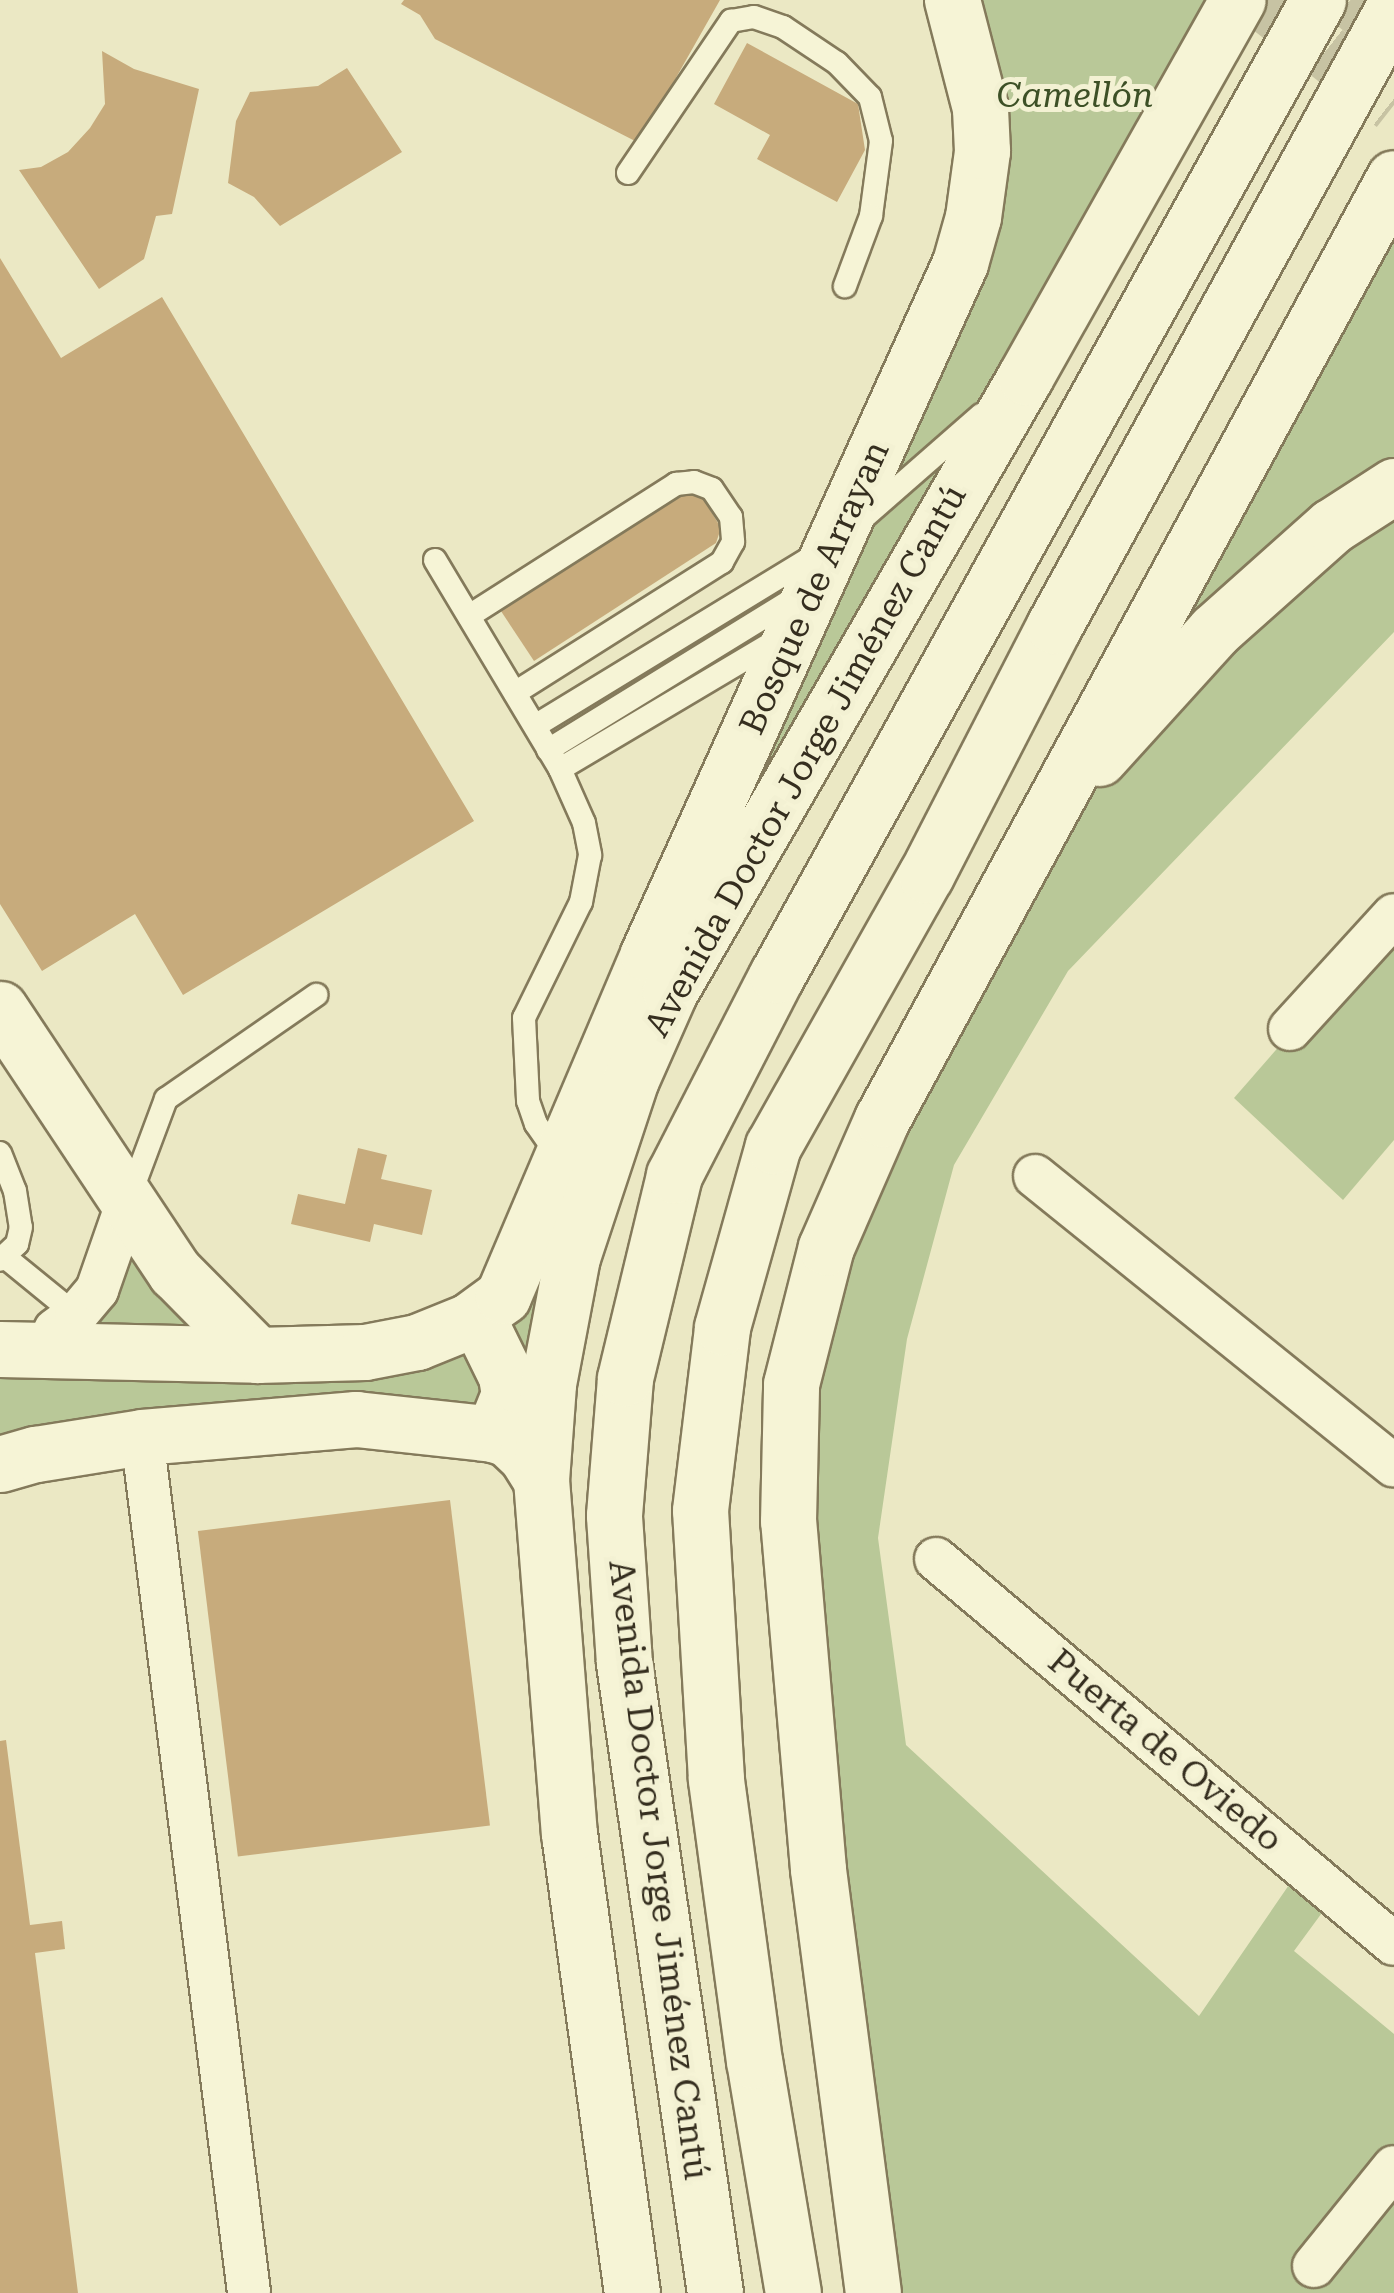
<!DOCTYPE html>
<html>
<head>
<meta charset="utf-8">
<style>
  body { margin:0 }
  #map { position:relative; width:1394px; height:2293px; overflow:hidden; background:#ebe8c4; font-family:"Roboto Serif",serif }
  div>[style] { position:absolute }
  .green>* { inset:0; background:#b9c898 }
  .building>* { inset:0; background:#c7ab7c; transform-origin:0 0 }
  .secondary-tunnel>* { height:55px; margin-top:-27.5px; transform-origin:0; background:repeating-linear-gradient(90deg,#c7c3a3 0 55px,transparent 0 83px) }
  .roads { filter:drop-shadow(2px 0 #847a5b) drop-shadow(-2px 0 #847a5b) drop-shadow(0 2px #847a5b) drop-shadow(0 -2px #847a5b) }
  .lane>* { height:22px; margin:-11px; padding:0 11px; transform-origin:11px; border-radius:11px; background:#f6f4d6 }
  .street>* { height:42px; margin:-21px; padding:0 21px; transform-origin:21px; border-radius:21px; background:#f6f4d6 }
  .secondary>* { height:55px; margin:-27.5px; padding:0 27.5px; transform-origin:27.5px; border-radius:27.5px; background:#f6f4d6 }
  span { translate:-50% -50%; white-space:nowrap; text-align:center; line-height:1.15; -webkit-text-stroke:10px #f3f1d3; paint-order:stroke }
  .park-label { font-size:35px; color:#3d5026; font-style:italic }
  .street-label { font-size:35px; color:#352e1f }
</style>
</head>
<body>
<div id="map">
  <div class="green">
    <div style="clip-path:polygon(952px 0,1237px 0,774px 807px,493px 1434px,0 1464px,0 1349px,55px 1330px,128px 1201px,257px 1355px,469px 1321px,960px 263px)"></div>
    <div style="clip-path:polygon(1394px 178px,1394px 632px,1068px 971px,954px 1165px,907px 1339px,878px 1538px,906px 1745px,1199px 2016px,1302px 1866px,1335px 1895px,1294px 1951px,1394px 2034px,1394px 2293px,873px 2293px,788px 1521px,826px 1247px)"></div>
    <div style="clip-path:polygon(1394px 915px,1394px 1140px,1343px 1200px,1234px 1098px)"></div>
  </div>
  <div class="building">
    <div style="clip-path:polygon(404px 0,720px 0,639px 143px,435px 39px,420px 15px,401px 4px)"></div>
    <div style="clip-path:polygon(747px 43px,858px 104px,865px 150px,837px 202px,757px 159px,770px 135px,714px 104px)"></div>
    <div style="clip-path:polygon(102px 51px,134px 69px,199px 89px,172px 214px,156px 216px,144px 259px,99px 289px,19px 170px,41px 167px,68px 152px,90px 128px,105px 104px)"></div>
    <div style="clip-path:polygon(347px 68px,402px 152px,280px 226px,254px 197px,228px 183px,236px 121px,250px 92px,318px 86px)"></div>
    <div style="clip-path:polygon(0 258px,61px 358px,162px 297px,474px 821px,183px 995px,135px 914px,42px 971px,0 904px)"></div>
    <div style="clip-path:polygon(676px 491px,700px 493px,721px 528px,716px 543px,534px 661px,497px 605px)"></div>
    <div style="clip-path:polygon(358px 1148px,387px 1155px,381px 1179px,432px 1190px,422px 1235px,374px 1224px,370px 1242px,291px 1224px,298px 1194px,345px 1204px)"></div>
    <div style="left:450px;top:1500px;width:328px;height:254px;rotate:83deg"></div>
    <div style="clip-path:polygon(6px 1740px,30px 1925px,62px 1921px,65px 1949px,35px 1953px,78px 2293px,0 2293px,0 1741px)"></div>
  </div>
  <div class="secondary-tunnel">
    <div style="left:1260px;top:0;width:170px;rotate:38.1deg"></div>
    <div style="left:1350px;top:0;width:57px;rotate:39.3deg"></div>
  </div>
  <div class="roads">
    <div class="lane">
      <div style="left:628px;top:173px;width:184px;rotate:-55.9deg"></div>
      <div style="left:731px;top:21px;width:23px;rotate:-10deg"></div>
      <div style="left:754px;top:17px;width:31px;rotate:19deg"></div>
      <div style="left:783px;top:27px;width:65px;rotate:33.7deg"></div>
      <div style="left:837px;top:63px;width:47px;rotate:45.9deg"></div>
      <div style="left:870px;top:97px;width:45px;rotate:76deg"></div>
      <div style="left:881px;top:141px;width:76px;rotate:97.6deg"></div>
      <div style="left:871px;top:216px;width:75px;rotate:110.4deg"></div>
      <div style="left:862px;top:519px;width:158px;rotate:-41.2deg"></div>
      <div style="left:435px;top:560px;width:244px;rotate:59.1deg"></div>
      <div style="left:560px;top:769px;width:59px;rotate:66deg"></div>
      <div style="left:584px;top:823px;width:33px;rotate:79deg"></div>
      <div style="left:590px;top:855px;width:48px;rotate:100.8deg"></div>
      <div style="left:581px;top:902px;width:129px;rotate:116.2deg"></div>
      <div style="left:524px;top:1018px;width:83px;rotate:87.2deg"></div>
      <div style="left:528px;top:1101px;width:24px;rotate:71deg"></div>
      <div style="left:536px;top:1124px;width:40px;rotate:55.1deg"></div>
      <div style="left:469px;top:616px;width:246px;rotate:-32.5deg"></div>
      <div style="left:676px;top:484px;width:18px;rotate:-6deg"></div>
      <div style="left:694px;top:482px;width:19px;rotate:21deg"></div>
      <div style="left:712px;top:489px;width:34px;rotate:56deg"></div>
      <div style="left:731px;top:517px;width:25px;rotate:85deg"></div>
      <div style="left:733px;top:542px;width:23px;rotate:119deg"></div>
      <div style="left:722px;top:562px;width:245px;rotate:147.7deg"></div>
      <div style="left:535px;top:726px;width:330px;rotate:-31.4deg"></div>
      <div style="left:548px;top:750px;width:294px;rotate:-31.6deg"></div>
      <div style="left:560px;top:769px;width:255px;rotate:-30.7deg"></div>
      <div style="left:0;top:1153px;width:41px;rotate:68.5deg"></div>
      <div style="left:15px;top:1191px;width:36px;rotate:81deg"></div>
      <div style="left:21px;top:1227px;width:17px;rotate:103deg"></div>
      <div style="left:17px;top:1244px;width:23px;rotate:137deg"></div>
      <div style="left:129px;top:1198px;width:106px;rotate:-69.5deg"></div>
      <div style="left:166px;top:1099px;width:183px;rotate:-34.7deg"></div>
      <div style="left:5px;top:1257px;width:92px;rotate:39.2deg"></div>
    </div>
    <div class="street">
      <div style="left:1290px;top:1029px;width:154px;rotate:-47.6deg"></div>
      <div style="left:1035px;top:1176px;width:461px;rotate:38.9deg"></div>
      <div style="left:55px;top:1330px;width:26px;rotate:-36deg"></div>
      <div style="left:76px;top:1315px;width:33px;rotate:-50deg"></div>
      <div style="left:97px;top:1290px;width:94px;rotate:-70.8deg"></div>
      <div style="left:142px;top:1437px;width:863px;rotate:82.87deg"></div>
      <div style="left:936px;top:1559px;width:598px;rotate:40.05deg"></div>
      <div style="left:1314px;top:2266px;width:127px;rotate:-51.1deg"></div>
    </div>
    <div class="secondary">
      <div style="left:1099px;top:758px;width:171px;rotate:-47.8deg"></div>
      <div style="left:1214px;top:631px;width:158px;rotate:-41.7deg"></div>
      <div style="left:1332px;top:526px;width:74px;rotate:-32.8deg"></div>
      <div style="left:0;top:1009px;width:316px;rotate:56.4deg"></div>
      <div style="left:175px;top:1272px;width:117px;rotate:45.3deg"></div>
      <div style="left:469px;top:1321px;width:18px;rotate:34deg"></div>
      <div style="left:484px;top:1331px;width:50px;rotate:63.9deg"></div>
      <div style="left:506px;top:1376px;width:18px;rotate:81deg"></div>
      <div style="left:509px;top:1394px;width:43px;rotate:111.8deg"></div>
      <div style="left:0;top:1349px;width:257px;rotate:1.3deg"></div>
      <div style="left:257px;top:1355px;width:108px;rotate:-1.6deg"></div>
      <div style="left:365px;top:1352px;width:53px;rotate:-10.9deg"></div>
      <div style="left:417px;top:1342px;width:56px;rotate:-22deg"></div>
      <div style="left:469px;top:1321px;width:42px;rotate:-36.3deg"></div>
      <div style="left:503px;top:1296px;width:371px;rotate:-67deg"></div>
      <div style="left:648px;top:954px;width:758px;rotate:-65.7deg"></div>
      <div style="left:960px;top:263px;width:48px;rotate:-74.2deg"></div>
      <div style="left:973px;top:217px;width:67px;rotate:-82.2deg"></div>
      <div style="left:982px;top:151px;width:43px;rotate:-92.7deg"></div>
      <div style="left:980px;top:108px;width:112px;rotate:-104.5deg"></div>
      <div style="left:0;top:1464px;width:37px;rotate:-16deg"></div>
      <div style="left:36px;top:1454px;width:107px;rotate:-9.1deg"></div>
      <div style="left:142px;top:1437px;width:215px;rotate:-4.8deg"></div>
      <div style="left:356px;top:1419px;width:138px;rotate:6.2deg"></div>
      <div style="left:493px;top:1434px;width:16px;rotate:18deg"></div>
      <div style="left:508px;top:1439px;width:25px;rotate:43deg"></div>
      <div style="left:526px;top:1456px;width:28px;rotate:58deg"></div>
      <div style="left:632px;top:2293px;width:462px;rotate:-97.8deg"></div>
      <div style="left:569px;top:1835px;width:356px;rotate:-94.5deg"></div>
      <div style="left:541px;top:1480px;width:96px;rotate:-85.8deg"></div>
      <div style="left:548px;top:1384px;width:129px;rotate:-79.3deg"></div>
      <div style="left:572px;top:1257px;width:188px;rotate:-71.7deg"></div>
      <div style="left:631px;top:1079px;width:96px;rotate:-66.1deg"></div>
      <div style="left:670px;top:991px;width:709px;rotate:-59.96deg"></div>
      <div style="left:1025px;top:377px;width:433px;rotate:-60.6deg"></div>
      <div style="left:715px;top:2293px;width:637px;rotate:-98.22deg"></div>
      <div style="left:624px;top:1663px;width:148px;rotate:-93.9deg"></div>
      <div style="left:614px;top:1515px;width:137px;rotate:-85.4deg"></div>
      <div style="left:625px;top:1378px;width:209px;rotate:-76.4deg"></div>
      <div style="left:674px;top:1175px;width:225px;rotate:-62.8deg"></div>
      <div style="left:777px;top:975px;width:1115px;rotate:-60.98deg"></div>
      <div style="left:793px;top:2293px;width:235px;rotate:-99.5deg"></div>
      <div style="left:754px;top:2061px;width:285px;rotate:-97.7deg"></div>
      <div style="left:716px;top:1779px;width:269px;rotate:-93.4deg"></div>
      <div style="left:700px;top:1510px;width:184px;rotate:-83.1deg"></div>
      <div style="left:722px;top:1327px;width:188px;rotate:-74.3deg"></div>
      <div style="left:773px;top:1146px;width:311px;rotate:-60.6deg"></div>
      <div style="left:926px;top:875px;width:280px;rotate:-62.8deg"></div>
      <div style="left:1054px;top:626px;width:706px;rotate:-61.22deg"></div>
      <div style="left:873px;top:2293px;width:428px;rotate:-97.4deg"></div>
      <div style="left:818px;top:1869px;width:349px;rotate:-94.9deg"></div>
      <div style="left:788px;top:1521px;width:137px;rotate:-88.7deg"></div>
      <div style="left:791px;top:1384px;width:141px;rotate:-75.7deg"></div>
      <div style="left:826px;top:1247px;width:140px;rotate:-66.4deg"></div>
      <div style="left:882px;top:1119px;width:1071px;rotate:-61.45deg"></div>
    </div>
  </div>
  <div class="park-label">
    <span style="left:1075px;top:96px">Camellón</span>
  </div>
  <div class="street-label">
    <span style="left:815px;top:588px;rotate:-66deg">Bosque de Arrayan</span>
    <span style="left:806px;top:761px;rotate:-61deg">Avenida Doctor Jorge Jiménez Cantú</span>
    <span style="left:1165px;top:1751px;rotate:40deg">Puerta de Oviedo</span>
    <span style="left:658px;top:1870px;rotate:83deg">Avenida Doctor Jorge Jiménez Cantú</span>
  </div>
</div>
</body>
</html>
